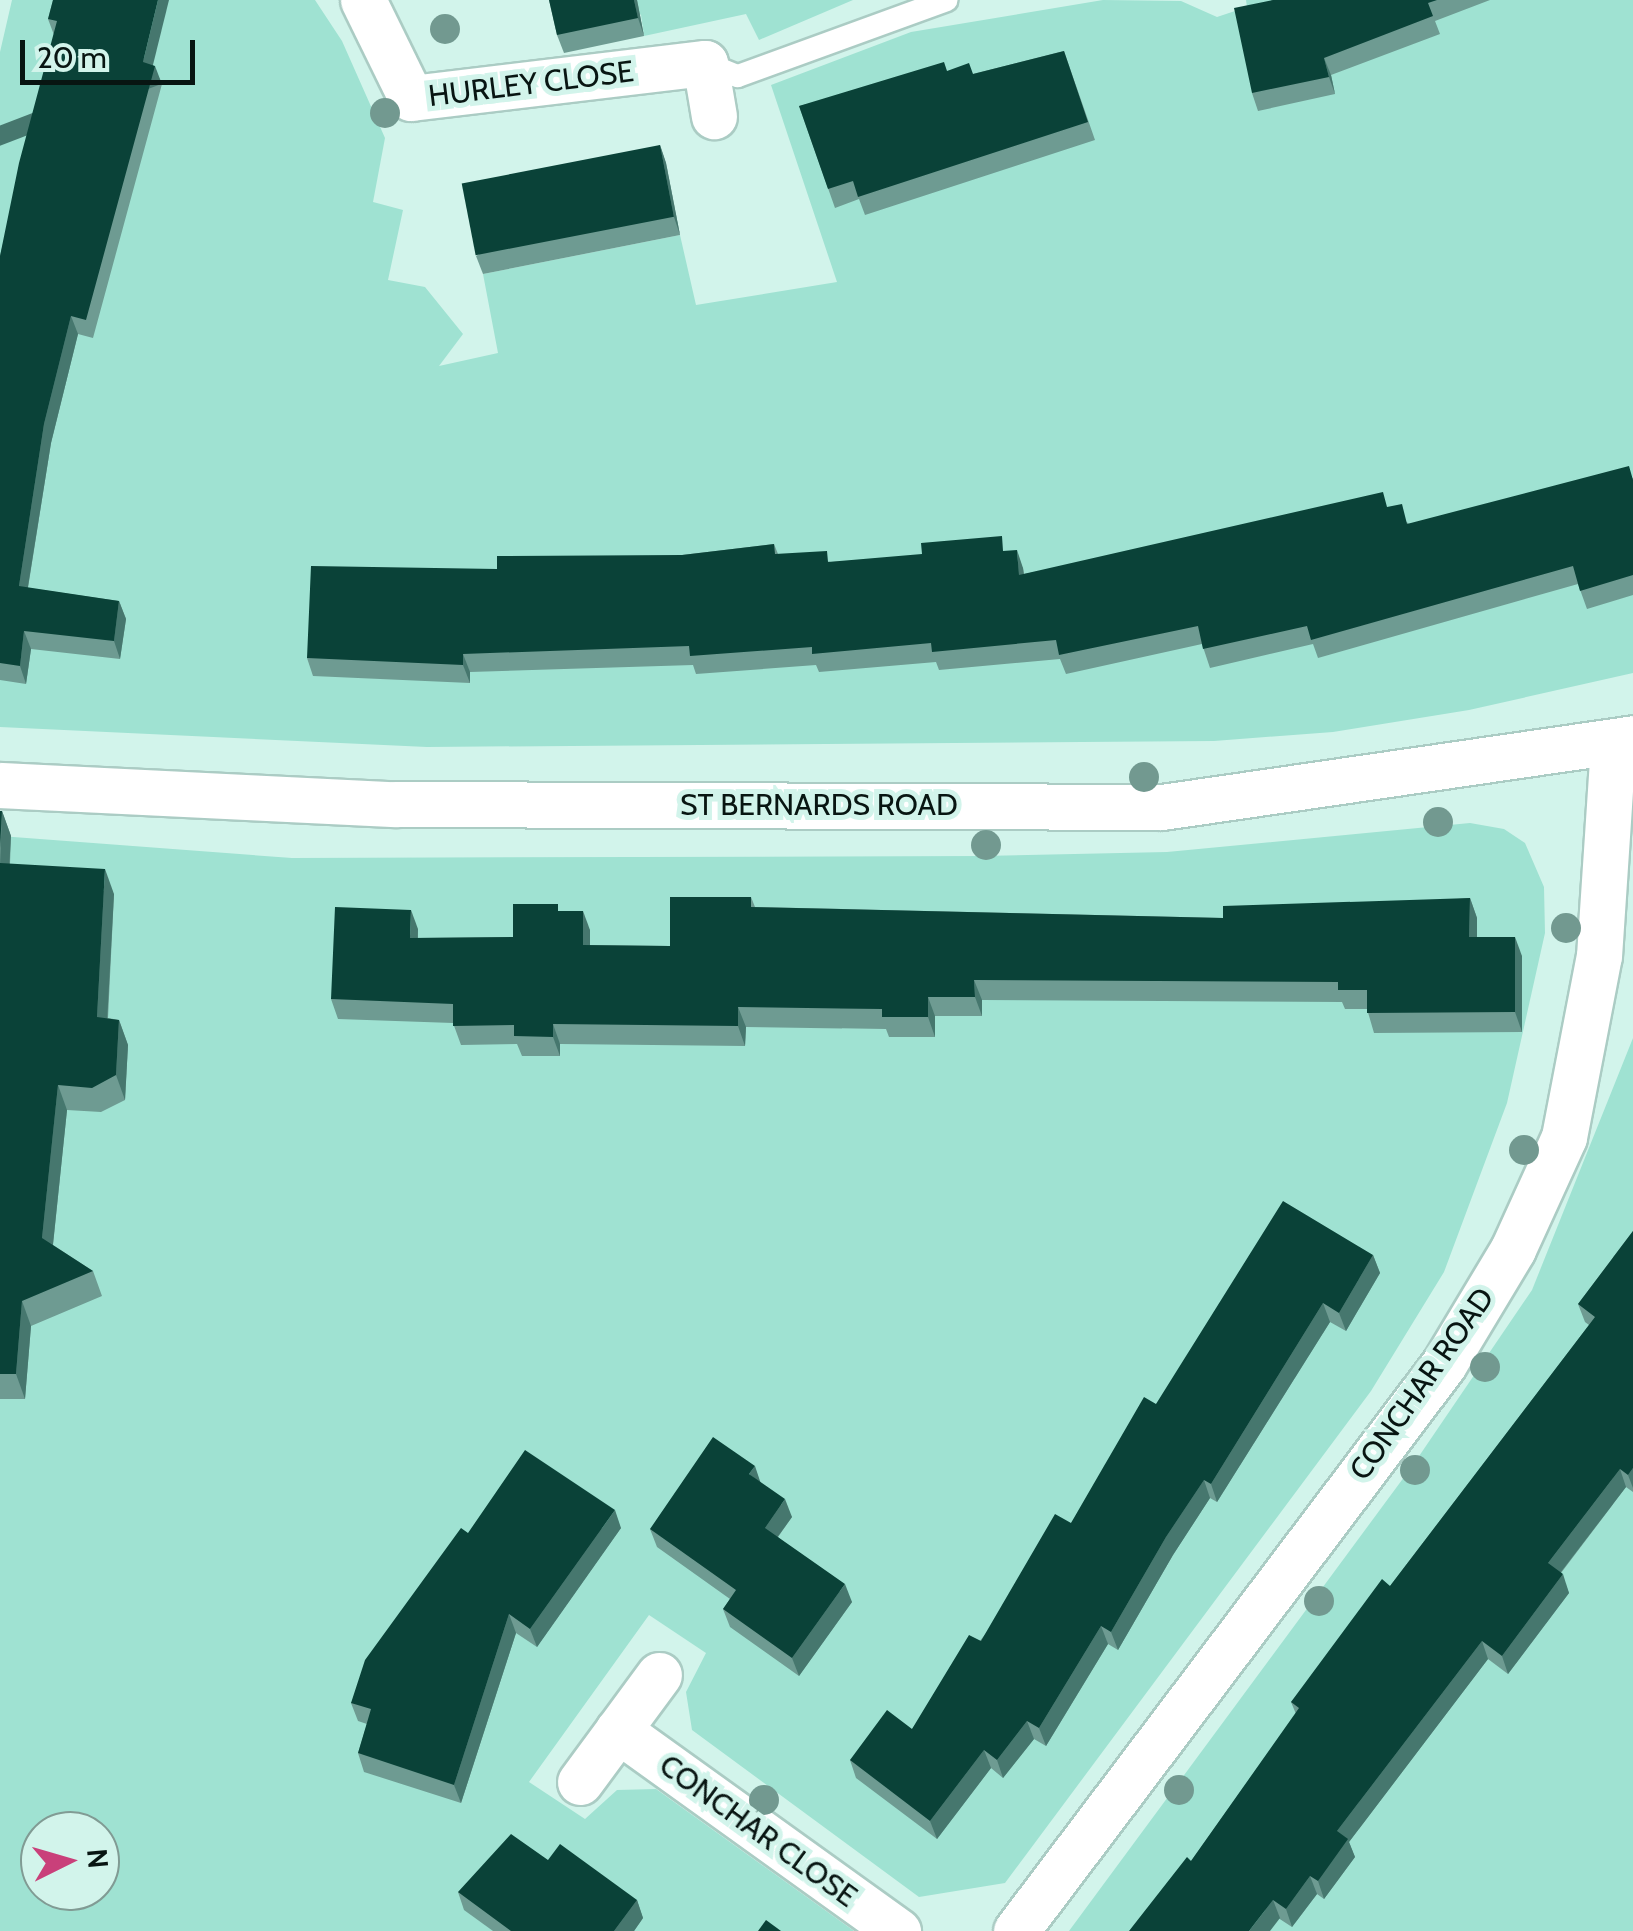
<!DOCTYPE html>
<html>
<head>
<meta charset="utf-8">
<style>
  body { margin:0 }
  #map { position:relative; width:1633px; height:1931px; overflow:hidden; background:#d2f4eb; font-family:Cabin,sans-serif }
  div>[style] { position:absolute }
  .green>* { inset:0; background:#9fe2d2 }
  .roads { filter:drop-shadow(2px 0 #abccc4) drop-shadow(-2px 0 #abccc4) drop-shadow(0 2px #abccc4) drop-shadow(0 -2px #abccc4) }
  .service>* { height:22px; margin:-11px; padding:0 11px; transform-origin:11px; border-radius:11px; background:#fff }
  .minor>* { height:45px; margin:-22.5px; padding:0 22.5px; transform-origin:22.5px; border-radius:22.5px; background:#fff }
  .trees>* { width:30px; height:30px; margin:-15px; border-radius:50%; background:#729990 }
  .wall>* { inset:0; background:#6e9b92 }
  .shaded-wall>* { inset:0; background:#46776e; transform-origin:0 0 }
  .building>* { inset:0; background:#0a4238; transform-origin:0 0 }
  span { translate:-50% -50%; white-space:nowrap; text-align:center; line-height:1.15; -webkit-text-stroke:10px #d2f4eb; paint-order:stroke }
  .street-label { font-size:30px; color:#081512 }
  .north { position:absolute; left:20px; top:1811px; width:100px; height:100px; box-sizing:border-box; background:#d2f4eb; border:2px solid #819b94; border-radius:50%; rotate:85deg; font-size:28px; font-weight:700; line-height:40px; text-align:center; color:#081512 }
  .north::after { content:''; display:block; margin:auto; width:35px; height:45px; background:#c9407a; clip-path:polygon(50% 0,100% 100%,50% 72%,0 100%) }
  .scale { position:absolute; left:20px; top:40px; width:175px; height:45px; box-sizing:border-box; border:5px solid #081512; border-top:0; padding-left:12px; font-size:30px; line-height:35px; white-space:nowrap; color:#081512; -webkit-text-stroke:8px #d2f4eb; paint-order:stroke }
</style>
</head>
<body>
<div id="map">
  <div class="green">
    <div style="clip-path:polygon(12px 0,315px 0,342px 41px,385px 138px,373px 202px,403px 210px,388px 280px,425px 287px,463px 334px,439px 366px,498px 353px,483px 274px,680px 235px,696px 305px,837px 282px,771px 85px,911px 32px,1103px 0,1181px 1px,1217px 17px,1247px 7px,1246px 0,1633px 0,1633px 673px,1469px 710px,1333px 732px,1214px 741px,427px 747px,0 727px,0 52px)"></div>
    <div style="clip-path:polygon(623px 0,853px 0,759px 40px,746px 14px,644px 36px,641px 15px)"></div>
    <div style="clip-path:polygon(evenodd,1470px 823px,1504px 829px,1525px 843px,1544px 887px,1545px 933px,1507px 1103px,1444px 1272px,1371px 1391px,1005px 1883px,919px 1897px,692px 1730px,686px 1692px,706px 1653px,649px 1615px,529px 1782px,585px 1819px,617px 1790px,656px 1789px,854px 1931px,0 1931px,0 836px,292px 858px,982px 856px,1167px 852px,1470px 823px,40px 1831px,100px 1831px,100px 1891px,40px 1891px,40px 1831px)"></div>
    <div style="clip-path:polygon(1633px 1038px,1633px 1931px,1069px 1931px,1413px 1465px,1532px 1290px)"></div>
  </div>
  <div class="roads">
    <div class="service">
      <div style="left:705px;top:63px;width:35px;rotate:22deg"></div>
      <div style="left:738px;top:76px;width:222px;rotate:-20deg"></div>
    </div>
    <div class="minor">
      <div style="left:363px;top:0;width:109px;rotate:63.9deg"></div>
      <div style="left:411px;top:98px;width:296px;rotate:-6.8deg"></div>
      <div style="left:705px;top:63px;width:54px;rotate:80.4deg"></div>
      <div style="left:0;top:785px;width:395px;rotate:2.8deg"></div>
      <div style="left:395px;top:804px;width:767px;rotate:0.22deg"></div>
      <div style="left:1162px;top:807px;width:476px;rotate:-8.3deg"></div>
      <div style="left:618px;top:1730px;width:345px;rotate:35.7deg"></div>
      <div style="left:580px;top:1782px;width:133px;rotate:-53.6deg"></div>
      <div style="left:1016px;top:1931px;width:710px;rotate:-52.95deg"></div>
      <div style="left:1444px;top:1364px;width:134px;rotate:-59deg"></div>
      <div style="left:1513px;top:1249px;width:123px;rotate:-65.5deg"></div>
      <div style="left:1564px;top:1137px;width:184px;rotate:-79.1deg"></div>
      <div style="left:1599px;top:956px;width:211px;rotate:-86.2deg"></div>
    </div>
  </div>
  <div class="trees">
    <div style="left:445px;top:29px"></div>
    <div style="left:385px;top:113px"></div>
    <div style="left:1144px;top:777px"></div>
    <div style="left:1438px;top:822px"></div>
    <div style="left:986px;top:845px"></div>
    <div style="left:1566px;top:928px"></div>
    <div style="left:1524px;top:1150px"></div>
    <div style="left:1485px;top:1367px"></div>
    <div style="left:1415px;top:1470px"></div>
    <div style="left:1319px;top:1601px"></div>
    <div style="left:1179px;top:1790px"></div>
    <div style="left:764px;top:1800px"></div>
  </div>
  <div class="wall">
    <div style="clip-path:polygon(53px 0,153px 65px,162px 84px,93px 338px,78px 334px,51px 443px,28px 588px,119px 601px,126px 619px,120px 659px,31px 649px,26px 684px,0 680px,0 256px,54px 35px,48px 19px)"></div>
    <div style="clip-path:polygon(549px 0,637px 0,644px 36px,564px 53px,557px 35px)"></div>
    <div style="clip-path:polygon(1273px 0,1490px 0,1435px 21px,1440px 34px,1331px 75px,1335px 94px,1258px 111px,1252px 93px)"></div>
    <div style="clip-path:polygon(1064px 51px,1095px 140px,865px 215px,859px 199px,835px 208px,799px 106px,947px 71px,973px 74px)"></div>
    <div style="clip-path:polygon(660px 145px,666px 163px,680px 235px,483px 274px,476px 256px)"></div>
    <div style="clip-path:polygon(1633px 478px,1633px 595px,1587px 609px,1578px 584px,1318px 658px,1313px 644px,1210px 668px,1202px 644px,1066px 674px,1060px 659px,939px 670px,936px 662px,819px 672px,816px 665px,696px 674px,693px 665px,470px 672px,470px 683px,313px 676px,307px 658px,497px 569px,682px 555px,774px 544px,778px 554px,831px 562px,1007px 551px,1023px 568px,1024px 574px,1389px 507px,1409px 524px)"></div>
    <div style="clip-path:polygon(0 811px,2px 811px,11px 836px,10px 864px,114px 894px,108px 1018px,119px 1020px,128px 1045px,125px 1100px,101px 1112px,67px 1110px,53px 1245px,93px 1271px,102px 1296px,31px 1326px,25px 1399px,0 1399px)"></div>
    <div style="clip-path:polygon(751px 897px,755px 907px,1223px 918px,1470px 898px,1477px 918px,1477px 937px,1522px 956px,1522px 1032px,1374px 1033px,1367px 1009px,1345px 1009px,1342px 1002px,982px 1000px,982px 1016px,935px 1016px,935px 1037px,889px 1037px,886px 1029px,746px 1027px,745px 1046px,560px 1044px,560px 1056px,522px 1056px,517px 1044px,461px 1045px,453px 1023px,338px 1019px,331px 999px,418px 929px,418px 938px,513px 937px,561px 911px,590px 930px,590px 945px,670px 946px)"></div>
    <div style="clip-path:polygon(1633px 1231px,1633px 1492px,1626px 1487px,1561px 1573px,1569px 1593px,1508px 1674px,1488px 1659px,1349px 1842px,1355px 1857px,1324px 1899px,1317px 1894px,1292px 1927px,1191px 1861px,1296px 1714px,1291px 1702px,1390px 1586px,1589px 1325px,1585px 1322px,1578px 1304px)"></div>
    <div style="clip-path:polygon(1373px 1255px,1380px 1273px,1346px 1331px,1330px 1322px,1217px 1502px,1210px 1498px,1173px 1555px,1118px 1650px,1108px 1644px,1046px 1746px,1034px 1739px,1003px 1778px,991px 1768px,937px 1839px,856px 1778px,850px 1760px,912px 1729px,1071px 1523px,1156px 1404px)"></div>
    <div style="clip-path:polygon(761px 1483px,792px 1517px,778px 1537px,852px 1602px,799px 1676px,730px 1627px,723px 1609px,730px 1599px,657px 1547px,650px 1529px)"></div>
    <div style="clip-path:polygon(621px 1528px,537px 1647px,516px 1633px,461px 1803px,364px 1772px,358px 1753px,367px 1724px,358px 1721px,351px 1703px,468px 1533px)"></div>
    <div style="clip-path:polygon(458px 1892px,637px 1900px,643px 1918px,634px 1931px,493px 1931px,464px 1910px)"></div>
  </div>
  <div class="shaded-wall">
    <div style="clip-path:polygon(158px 0,169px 0,149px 81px,143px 62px)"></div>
    <div style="clip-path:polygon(634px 0,637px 0,644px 36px,638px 18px)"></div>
    <div style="clip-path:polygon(1324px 58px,1331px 75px,1335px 94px,1329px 77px)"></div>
    <div style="left:155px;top:66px;width:19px;height:263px;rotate:69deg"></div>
    <div style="clip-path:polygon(660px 145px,666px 163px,680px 235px,674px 217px)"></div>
    <div style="clip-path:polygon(71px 316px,78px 334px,51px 443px,25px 605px,19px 586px,44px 424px)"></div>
    <div style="clip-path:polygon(1017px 550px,1023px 568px,1026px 593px,1019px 575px)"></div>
    <div style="clip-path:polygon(119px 601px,126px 619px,120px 659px,114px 641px)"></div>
    <div style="clip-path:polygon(24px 631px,31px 649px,26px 684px,20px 666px)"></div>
    <div style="clip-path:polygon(463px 654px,470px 672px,470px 683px,463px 665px)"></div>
    <div style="clip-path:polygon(2px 811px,11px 836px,8px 888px,0 866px)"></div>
    <div style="clip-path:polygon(105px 869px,114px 894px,106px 1041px,97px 1017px)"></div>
    <div style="clip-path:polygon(1470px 898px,1477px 918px,1477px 956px,1469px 937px)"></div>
    <div style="clip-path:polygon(411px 910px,418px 929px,417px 958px,410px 938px)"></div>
    <div style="clip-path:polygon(583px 911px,590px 930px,590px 965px,583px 945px)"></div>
    <div style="clip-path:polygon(1515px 937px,1522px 956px,1522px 1032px,1515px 1012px)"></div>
    <div style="clip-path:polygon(974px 980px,982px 1000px,982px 1016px,975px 997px)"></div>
    <div style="clip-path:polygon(928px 997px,935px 1016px,935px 1037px,928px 1017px)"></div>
    <div style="clip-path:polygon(738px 1007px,746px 1027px,745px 1046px,738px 1026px)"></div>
    <div style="clip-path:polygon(119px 1020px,128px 1045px,125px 1100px,116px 1075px)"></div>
    <div style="clip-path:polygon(553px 1024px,560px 1044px,560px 1056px,553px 1037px)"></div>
    <div style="clip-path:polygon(58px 1085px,67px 1110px,51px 1263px,42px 1238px)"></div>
    <div style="clip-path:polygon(1373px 1255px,1380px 1273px,1346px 1331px,1339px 1313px)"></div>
    <div style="clip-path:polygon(22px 1301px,31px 1326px,25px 1399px,16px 1374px)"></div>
    <div style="clip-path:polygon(1323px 1303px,1330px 1322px,1217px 1502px,1211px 1484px)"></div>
    <div style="clip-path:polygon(755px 1466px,761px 1484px,749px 1474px)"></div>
    <div style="clip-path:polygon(1633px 1468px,1633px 1488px,1628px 1475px)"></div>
    <div style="clip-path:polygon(1620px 1469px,1626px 1487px,1554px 1581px,1548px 1563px)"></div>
    <div style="clip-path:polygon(1204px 1480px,1210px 1498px,1173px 1555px,1118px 1650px,1111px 1632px,1166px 1537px)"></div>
    <div style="clip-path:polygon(785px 1499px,792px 1517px,771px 1546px,765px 1528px)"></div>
    <div style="clip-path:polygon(615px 1510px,621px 1528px,537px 1647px,530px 1629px)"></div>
    <div style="clip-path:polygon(1563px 1574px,1569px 1593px,1508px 1674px,1502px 1656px)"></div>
    <div style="clip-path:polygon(845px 1584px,852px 1602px,799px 1676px,792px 1658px)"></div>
    <div style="clip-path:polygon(509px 1614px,516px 1633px,461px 1803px,454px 1785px)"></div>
    <div style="clip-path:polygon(1101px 1626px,1108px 1644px,1046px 1746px,1039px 1728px)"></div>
    <div style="clip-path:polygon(1482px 1641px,1488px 1659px,1349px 1842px,1355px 1857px,1324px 1899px,1318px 1881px,1337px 1831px)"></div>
    <div style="clip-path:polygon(1027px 1721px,1034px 1739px,1003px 1778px,997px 1760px)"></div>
    <div style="clip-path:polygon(984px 1750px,991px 1768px,937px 1839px,930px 1821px)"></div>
    <div style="clip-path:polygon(1310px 1876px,1317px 1894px,1292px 1927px,1286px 1909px)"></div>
    <div style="clip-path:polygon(637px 1900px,643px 1918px,634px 1931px,614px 1931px)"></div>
    <div style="clip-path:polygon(1273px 1900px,1280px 1918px,1270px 1931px,1249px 1931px)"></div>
  </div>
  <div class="building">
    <div style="clip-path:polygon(53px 0,158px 0,143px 62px,155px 66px,86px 320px,71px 316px,44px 424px,19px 586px,119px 601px,114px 641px,24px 631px,20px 666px,0 663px,0 256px,19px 163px,57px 21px,48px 19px)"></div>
    <div style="clip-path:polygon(549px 0,634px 0,638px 18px,557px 35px)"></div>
    <div style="clip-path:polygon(1273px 0,1437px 0,1428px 3px,1433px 16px,1324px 58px,1329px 77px,1252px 93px,1234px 8px)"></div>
    <div style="clip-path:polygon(1064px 51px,1088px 122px,858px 197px,853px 181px,828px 189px,799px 106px,944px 62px,947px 71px,969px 63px,973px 74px)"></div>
    <div style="left:660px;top:145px;width:73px;height:202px;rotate:79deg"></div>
    <div style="clip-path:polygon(1629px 466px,1633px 480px,1633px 575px,1580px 591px,1573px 566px,1311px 640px,1307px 626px,1203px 649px,1198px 626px,1059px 655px,1056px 640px,932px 652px,931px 643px,812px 654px,812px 647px,690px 656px,689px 646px,463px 654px,463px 665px,307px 658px,311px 566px,497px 569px,497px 556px,682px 555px,774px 544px,775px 554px,827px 551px,828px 562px,922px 554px,921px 543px,1002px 536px,1003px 551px,1017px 550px,1019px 575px,1383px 492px,1387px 507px,1402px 504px,1407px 524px)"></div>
    <div style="clip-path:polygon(0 811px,2px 811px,0 848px)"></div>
    <div style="clip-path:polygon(0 863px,105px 869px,97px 1017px,119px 1020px,116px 1075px,92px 1088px,58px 1085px,42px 1238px,93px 1271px,22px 1301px,16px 1374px,0 1374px)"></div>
    <div style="clip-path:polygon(670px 897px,751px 897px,751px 907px,1223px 918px,1223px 906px,1470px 898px,1469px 937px,1515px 937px,1515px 1012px,1367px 1013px,1367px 990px,1338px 990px,1338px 982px,974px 980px,975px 997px,928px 997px,928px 1017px,882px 1017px,882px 1009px,738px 1007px,738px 1026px,553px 1024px,553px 1037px,514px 1036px,514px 1025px,453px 1026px,453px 1004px,331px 999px,335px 907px,411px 910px,410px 938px,513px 937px,513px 904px,558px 904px,558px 911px,583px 911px,583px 945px,670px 946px)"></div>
    <div style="clip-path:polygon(1283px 1201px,1373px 1255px,1339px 1313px,1323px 1303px,1211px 1484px,1204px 1480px,1166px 1537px,1111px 1632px,1101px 1626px,1039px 1728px,1027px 1721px,997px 1760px,984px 1750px,930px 1821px,850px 1760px,887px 1710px,912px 1729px,969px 1635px,981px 1641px,1055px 1514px,1071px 1523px,1144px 1397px,1156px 1404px)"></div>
    <div style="clip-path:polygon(1633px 1231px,1633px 1468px,1628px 1475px,1620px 1469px,1548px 1563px,1563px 1574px,1502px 1656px,1482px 1641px,1337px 1831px,1348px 1839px,1318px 1881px,1310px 1876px,1286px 1909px,1273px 1900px,1249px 1931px,1129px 1931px,1187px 1857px,1191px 1861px,1299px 1708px,1291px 1702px,1382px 1579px,1390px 1586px,1595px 1317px,1578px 1304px)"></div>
    <div style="clip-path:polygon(713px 1437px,755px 1466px,749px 1474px,785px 1499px,765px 1528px,845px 1584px,792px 1658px,723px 1609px,736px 1590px,650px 1529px)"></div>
    <div style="clip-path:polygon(525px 1450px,615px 1510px,530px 1629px,509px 1614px,454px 1785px,358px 1753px,371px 1709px,351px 1703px,365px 1660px,461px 1528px,468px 1533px)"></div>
    <div style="clip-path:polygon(511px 1834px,548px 1860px,560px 1844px,637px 1900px,614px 1931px,511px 1931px,458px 1892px)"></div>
    <div style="clip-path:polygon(766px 1920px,781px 1931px,758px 1931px)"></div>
  </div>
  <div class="street-label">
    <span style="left:531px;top:84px;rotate:-7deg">HURLEY CLOSE</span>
    <span style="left:819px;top:805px">ST BERNARDS ROAD</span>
    <span style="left:1422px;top:1384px;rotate:-55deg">CONCHAR ROAD</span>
    <span style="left:758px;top:1831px;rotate:36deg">CONCHAR CLOSE</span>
  </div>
  <div class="north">N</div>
  <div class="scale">20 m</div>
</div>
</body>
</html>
